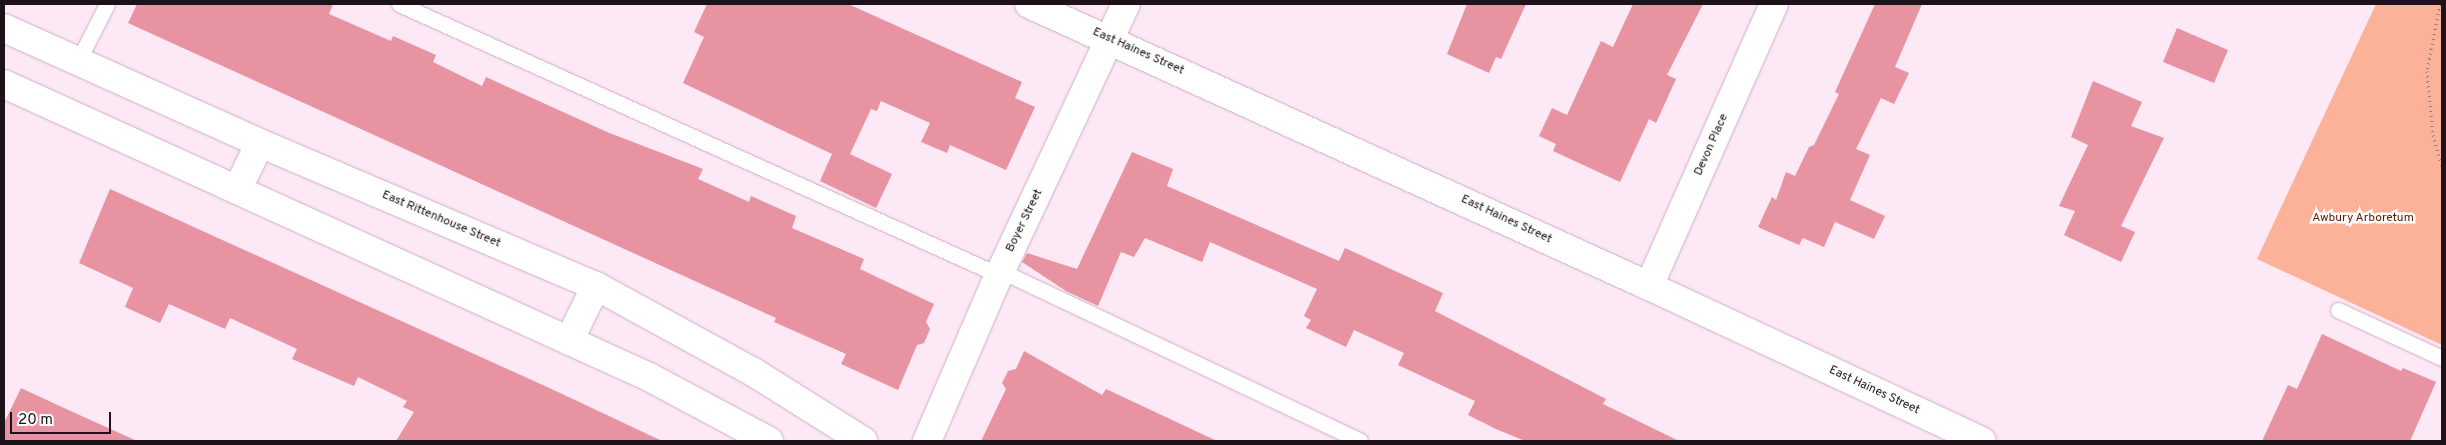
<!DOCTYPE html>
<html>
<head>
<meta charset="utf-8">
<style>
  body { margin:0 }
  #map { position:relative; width:2446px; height:445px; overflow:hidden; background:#fde8f5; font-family:Overpass,sans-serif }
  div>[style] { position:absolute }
  .green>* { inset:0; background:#fcb298 }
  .building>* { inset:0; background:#e793a1 }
  .path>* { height:3px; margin-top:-1.5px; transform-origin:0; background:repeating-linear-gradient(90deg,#8d7d88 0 1px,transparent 0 5px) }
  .roads { filter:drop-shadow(0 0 1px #ceaec3) drop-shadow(0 0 1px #ceaec3) }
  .service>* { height:15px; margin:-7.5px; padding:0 7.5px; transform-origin:7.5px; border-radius:7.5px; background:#fff }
  .minor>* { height:28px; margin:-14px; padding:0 14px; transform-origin:14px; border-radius:14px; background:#fff }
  span { translate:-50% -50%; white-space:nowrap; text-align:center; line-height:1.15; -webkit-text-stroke:5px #fcfcfc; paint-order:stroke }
  .street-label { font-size:12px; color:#1d121a }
  .park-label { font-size:12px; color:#5e1a00 }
  .frame { position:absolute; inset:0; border:5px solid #1d121a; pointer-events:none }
  .scale { position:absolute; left:10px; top:412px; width:101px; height:22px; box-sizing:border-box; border:2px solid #1d121a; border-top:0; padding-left:6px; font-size:15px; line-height:18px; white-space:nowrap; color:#1d121a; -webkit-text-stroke:4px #fcfcfc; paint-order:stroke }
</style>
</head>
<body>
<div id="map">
  <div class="green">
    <i style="clip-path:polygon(2376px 4px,2442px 4px,2442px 345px,2257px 259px)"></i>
  </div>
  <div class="building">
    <i style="clip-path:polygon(137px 4px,333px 4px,329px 14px,391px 41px,393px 36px,436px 55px,433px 62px,482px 86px,486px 77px,607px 132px,703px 169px,698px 179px,749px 202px,751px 196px,796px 216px,792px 228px,864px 259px,860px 269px,934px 304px,926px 322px,930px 329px,924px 343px,917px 345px,898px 390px,841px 364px,846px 354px,774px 322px,776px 318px,128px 23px)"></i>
    <i style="clip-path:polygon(707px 4px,848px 4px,1022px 82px,1015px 98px,1035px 107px,1006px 170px,950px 145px,947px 153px,921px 142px,930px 123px,881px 101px,877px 111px,871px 109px,850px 154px,892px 174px,876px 208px,820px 181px,832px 154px,683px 83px,704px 37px,694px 32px)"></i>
    <i style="clip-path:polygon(1467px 4px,1526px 4px,1501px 59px,1496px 57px,1489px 73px,1447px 54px)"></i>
    <i style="clip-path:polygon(1633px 4px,1703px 4px,1667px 75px,1676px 79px,1656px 123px,1649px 119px,1620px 182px,1553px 151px,1556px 144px,1539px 136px,1552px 108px,1567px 115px,1601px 41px,1613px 47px)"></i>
    <i style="clip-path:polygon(1875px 4px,1922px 4px,1895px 67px,1909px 73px,1894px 104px,1881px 98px,1856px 149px,1870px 155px,1850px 200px,1885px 216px,1874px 239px,1835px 222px,1824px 247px,1803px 238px,1799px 245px,1758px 227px,1772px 197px,1776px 200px,1786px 172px,1795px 176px,1809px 147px,1814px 145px,1839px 94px,1835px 92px)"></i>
    <i style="clip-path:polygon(2177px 28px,2228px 50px,2214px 83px,2163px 62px)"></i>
    <i style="clip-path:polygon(2093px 81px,2142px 102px,2131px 126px,2164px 138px,2121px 226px,2135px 232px,2121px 262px,2064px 235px,2075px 211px,2059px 206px,2088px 145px,2071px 137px)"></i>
    <i style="clip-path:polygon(1132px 152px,1173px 169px,1167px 186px,1339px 261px,1345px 248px,1443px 293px,1435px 311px,1606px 399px,1603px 404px,1679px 441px,1525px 441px,1496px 429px,1468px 415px,1475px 401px,1398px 365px,1404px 353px,1354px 330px,1346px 347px,1306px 328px,1311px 320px,1304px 316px,1317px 289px,1210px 242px,1202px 262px,1145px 238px,1134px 257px,1121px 252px,1098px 306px,1066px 291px,1022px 262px,1027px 253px,1077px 269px)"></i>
    <i style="clip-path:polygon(110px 189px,558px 392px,662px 441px,396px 441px,414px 412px,403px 407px,407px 401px,358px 377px,354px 386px,292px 359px,297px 349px,230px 318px,225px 329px,169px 304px,160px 323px,125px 307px,133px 288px,79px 263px)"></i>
    <i style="clip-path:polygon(2322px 334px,2401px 371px,2403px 368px,2436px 382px,2410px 441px,2262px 441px,2288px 385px,2297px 389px)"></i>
    <i style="clip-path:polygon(1024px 351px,1102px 395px,1106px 389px,1217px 441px,981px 441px,1006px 389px,1002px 383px,1008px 371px,1016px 369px)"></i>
    <i style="clip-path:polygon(21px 388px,64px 408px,137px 441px,4px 441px,4px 423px)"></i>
  </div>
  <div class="path">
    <i style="left:2440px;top:4px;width:68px;rotate:101deg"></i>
    <i style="left:2427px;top:71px;width:64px;rotate:84.6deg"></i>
    <i style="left:2433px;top:135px;width:33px;rotate:74deg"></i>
  </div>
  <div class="roads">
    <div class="service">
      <i style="left:399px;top:4px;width:658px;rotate:24.31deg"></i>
      <i style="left:78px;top:61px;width:64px;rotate:-63deg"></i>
      <i style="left:1001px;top:271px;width:397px;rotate:25.3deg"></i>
      <i style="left:2338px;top:310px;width:115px;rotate:24.8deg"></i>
    </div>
    <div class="minor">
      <i style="left:1029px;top:4px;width:681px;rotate:24.46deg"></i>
      <i style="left:1649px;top:286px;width:367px;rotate:25deg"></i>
      <i style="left:4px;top:28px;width:281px;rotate:24.2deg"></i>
      <i style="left:260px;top:143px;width:365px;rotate:23.1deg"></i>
      <i style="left:596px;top:286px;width:181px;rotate:28.7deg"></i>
      <i style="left:755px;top:373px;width:128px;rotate:32.2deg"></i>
      <i style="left:4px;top:84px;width:708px;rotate:24.43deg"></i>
      <i style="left:649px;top:377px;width:136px;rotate:28.1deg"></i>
      <i style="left:237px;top:190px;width:52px;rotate:-63.9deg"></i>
      <i style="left:1649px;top:286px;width:308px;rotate:-66.1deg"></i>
      <i style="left:569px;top:341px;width:61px;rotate:-63.9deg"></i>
      <i style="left:927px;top:441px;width:181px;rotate:-66.6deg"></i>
      <i style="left:999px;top:275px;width:299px;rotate:-64.9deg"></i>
    </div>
  </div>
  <div class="street-label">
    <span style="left:1138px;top:52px;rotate:24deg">East Haines Street</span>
    <span style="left:1712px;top:145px;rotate:-66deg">Devon Place</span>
    <span style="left:441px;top:220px;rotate:23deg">East Rittenhouse Street</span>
    <span style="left:1506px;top:220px;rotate:25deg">East Haines Street</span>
    <span style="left:1025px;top:221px;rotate:-64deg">Boyer Street</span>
    <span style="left:1874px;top:391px;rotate:25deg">East Haines Street</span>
  </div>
  <div class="park-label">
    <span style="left:2363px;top:219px">Awbury Arboretum</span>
  </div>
  <div class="frame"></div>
  <div class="scale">20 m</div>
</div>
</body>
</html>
